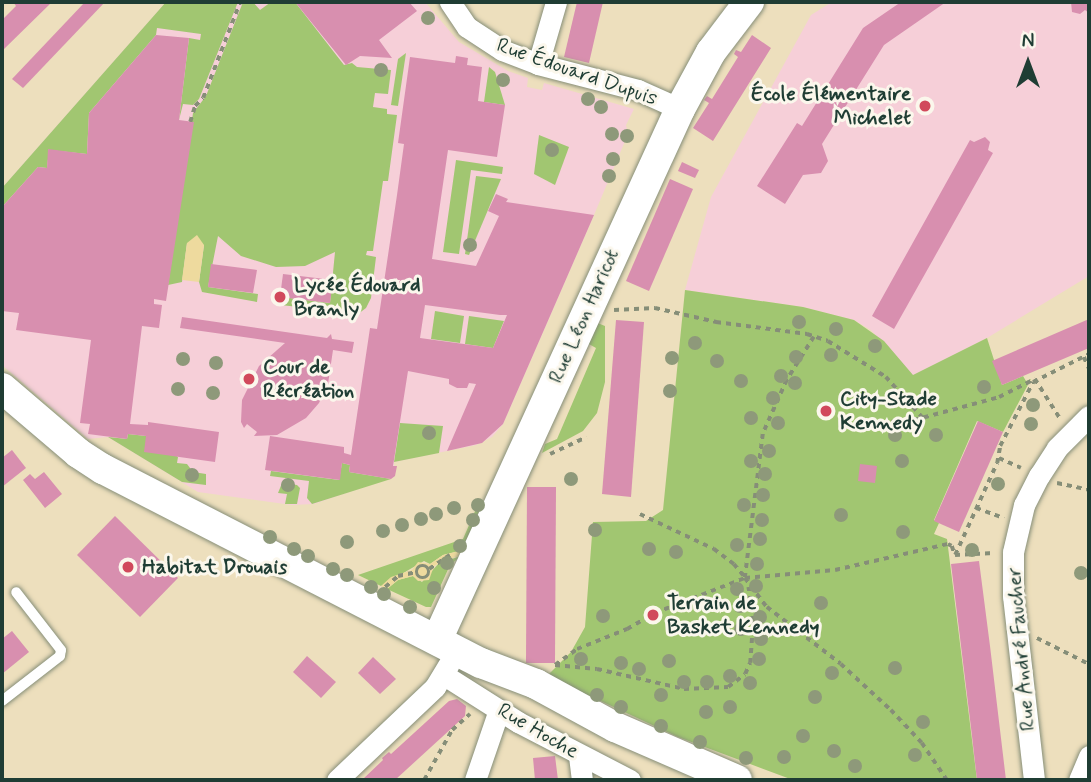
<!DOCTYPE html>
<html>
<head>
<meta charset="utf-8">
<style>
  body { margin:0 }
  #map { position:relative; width:1091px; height:782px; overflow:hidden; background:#eddfbd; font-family:Mynerve,sans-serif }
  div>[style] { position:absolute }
  .built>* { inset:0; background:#f6cfd8 }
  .green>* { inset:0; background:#a1c671 }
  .sand>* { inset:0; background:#eeda9e }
  .building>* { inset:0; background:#d88faf }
  .path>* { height:3.5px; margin-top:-1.75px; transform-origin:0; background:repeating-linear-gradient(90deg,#868e78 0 5px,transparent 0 10px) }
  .path>.ring { margin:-1.75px; padding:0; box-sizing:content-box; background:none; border:3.5px solid #868e78; border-radius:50% }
  .roads { filter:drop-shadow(0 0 2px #868e78) drop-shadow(0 0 2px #868e78) }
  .lane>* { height:10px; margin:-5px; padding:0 5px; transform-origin:5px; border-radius:5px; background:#fff }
  .street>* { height:21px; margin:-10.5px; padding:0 10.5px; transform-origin:10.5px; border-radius:10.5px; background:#fff }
  .secondary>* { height:30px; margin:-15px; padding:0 15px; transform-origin:15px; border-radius:15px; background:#fff }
  .trees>* { width:14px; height:14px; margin:-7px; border-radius:50%; background:#8e997a }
  .dots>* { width:19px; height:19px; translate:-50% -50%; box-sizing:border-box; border:4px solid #fbf7ec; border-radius:50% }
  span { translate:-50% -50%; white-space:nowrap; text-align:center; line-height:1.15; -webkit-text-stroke:6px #fbf7ec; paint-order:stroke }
  .street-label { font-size:21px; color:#1f3d34 }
  .poi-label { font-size:21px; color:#1f3d34; font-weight:700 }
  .right { translate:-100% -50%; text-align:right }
  .left { translate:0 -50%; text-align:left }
  .frame { position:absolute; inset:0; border:4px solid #1f3d34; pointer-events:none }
  .north { position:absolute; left:993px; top:28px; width:70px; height:70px; -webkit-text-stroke:5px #fbf7ec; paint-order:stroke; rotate:0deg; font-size:19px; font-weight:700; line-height:28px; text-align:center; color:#1f3d34 }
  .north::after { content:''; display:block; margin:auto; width:24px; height:32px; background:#1f3d34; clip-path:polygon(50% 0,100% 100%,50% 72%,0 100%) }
</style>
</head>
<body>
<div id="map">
  <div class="built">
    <i style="clip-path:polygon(166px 2px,425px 2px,459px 42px,508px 71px,528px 78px,527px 87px,542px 90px,544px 83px,634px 109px,626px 125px,628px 134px,594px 215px,503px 424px,492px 437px,476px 445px,394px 462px,395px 476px,314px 504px,292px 505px,198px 492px,108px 437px,88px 439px,2px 365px,2px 188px)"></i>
    <i style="clip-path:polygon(832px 2px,1089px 2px,1089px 276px,987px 338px,913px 376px,871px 330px,854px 320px,803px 307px,685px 290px,711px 197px,811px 15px)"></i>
  </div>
  <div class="green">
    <i style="clip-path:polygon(166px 2px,238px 2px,199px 99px,193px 105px,183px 104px,179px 120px,189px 38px,200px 40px,201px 34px,157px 28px,156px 35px,89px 113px,87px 154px,49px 150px,47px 168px,38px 167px,2px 207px,2px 188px)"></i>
    <i style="clip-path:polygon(243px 2px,253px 2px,260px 10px,271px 2px,295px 2px,344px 65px,352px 63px,357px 67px,391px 70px,388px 94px,375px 93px,373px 107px,387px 109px,387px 114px,397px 115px,388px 181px,383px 181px,373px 251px,367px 251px,366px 255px,376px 257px,371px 298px,366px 308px,358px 314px,281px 305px,282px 297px,330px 303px,335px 252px,305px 266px,276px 267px,241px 256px,218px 236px,208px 287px,258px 294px,257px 302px,202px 292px,199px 282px,204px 245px,187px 243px,182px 282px,168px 285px,193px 113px,206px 96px)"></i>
    <i style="clip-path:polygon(406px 53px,398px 106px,391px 105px,398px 59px)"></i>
    <i style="clip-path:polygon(489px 67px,495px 72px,505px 105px,484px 102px)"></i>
    <i style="clip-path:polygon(539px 135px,569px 147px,555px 185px,534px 174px)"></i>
    <i style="clip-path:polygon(456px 160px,503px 167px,502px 174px,471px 170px,459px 254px,443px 252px)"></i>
    <i style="clip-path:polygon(476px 176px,501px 179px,469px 255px,465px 254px)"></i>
    <i style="clip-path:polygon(685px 290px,803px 307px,854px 320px,884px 341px,913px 375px,987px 338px,1002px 385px,1023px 376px,1026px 381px,1031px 379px,1003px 432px,977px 421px,934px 520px,939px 523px,934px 534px,947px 539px,977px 780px,793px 780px,678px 737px,547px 676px,571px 652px,585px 627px,593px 522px,646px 521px,663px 510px)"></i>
    <i style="clip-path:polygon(435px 311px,464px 316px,460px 343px,431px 339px)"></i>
    <i style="clip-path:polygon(469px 316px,504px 321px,493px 348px,465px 344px)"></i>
    <i style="clip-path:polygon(595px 322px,605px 326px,605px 382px,597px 413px,583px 431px,542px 453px,545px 444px,557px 439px,596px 348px,587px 343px)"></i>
    <i style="clip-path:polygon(400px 423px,443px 426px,439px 453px,394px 462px)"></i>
    <i style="clip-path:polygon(128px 434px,146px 436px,178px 457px,177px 463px,187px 464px,193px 472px,206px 474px,206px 485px,182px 482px,108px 437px,127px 439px)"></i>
    <i style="clip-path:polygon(342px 463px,350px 465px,349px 472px,391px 479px,312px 504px,307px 498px,309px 481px,270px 476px,271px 471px,339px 480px)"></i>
    <i style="clip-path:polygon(282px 483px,297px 485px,300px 488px,297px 504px,285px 504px,287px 494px,278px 493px)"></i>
    <i style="clip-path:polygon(479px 502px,481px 509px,463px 550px,443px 555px,430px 564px,424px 561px,381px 586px,358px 575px,463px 539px)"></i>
    <i style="clip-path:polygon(461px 556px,450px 565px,431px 607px,426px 607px,387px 589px,398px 580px,413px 576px,422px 582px,439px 563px)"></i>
  </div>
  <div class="sand">
    <i style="clip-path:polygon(197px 235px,204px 245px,199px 282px,182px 280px,187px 243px)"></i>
    <i style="clip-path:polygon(463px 550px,461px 556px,446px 559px,434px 566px,429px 580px,418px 581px,413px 576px,398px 580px,387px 589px,381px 586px,391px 577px,412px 570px,418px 562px,430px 564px,443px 555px)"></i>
  </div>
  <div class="building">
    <i style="clip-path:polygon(13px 2px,52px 2px,2px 51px,2px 20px,16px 6px)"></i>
    <i style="clip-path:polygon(85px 2px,105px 2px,23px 88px,12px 79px)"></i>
    <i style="clip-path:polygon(295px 2px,409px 2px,417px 11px,379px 40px,392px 58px,360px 56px,346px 65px)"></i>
    <i style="clip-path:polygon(577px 2px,603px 2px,589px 63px,564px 57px)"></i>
    <i style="clip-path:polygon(901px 2px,946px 2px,884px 45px,822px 144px,828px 161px,821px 173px,803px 175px,785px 204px,757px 186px,797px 123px,802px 126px,863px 28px)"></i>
    <i style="clip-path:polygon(1071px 2px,1089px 2px,1089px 13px,1085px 10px,1080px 14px,1072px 12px)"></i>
    <i style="clip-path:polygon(156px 35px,189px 38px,179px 120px,194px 122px,166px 301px,154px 299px,154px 304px,162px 305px,159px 328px,142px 326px,130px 424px,148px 425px,148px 422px,219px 432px,215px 462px,144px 452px,146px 436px,128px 434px,127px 439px,88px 434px,90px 424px,80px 423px,91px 340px,16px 330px,19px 313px,2px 311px,2px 207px,38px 167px,47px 168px,48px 149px,87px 154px,89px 113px)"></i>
    <i style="clip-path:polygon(752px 35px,771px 48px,713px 141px,693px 128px,709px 103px,704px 100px,707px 96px,712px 99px,738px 57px,734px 54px,736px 50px,741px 52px)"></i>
    <i style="clip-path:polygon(evenodd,456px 56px,468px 58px,467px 65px,482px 67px,478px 101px,505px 105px,497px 157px,448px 150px,432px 259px,476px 266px,499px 216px,488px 211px,496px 194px,508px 199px,506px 202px,594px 215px,503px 424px,482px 443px,447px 451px,476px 384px,469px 383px,467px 388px,457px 388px,449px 384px,449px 379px,408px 371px,393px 466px,397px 466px,395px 476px,391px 479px,349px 472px,350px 465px,342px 463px,340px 480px,265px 470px,270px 436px,344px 447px,344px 453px,351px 455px,370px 328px,377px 329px,397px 195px,404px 144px,398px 143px,410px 57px,455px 63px,456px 56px,425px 305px,500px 315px,507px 315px,493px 348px,420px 338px,425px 305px)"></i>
    <i style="clip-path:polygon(985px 137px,990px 142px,988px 150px,993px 153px,894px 329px,872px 316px,970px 140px,974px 142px)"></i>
    <i style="clip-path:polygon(682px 162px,699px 170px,695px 178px,678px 171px)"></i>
    <i style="clip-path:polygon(670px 179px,693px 189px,649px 291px,626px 281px)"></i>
    <i style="clip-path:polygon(211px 264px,257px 270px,253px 293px,208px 287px)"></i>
    <i style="clip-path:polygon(283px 274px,333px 280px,330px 303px,280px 297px)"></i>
    <i style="clip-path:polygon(182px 317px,327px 338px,331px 334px,332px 339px,354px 342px,352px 353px,333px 350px,328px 384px,319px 403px,306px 418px,277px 435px,254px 436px,257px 432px,247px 424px,244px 428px,241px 422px,242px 400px,259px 366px,285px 343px,180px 328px)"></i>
    <i style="clip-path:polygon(1089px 319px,1089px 348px,1002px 385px,992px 361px)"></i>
    <i style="clip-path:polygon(616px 320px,644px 322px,631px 497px,602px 494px)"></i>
    <i style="clip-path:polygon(978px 421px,1003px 432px,959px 532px,934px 521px)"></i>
    <i style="clip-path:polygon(12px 450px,26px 468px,2px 487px,2px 458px)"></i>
    <i style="clip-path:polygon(860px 464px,877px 466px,875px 483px,858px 481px)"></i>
    <i style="clip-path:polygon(44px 472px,62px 494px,45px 508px,23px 480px,30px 474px,35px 479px)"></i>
    <i style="clip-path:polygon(527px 487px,556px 487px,555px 663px,526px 663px)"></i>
    <i style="clip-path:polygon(115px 516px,178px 578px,140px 617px,77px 555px)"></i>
    <i style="clip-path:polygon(979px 561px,990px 646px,1006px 780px,977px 780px,972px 736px,951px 564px)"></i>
    <i style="clip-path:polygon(12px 631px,29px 652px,2px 674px,2px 639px)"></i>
    <i style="clip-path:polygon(307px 656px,336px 682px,321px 698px,293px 672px)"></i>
    <i style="clip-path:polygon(373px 657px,396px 679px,380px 694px,358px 673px)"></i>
    <i style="clip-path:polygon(457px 699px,466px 706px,465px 716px,395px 780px,362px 780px,383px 760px,382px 758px,389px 752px,391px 754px,449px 701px)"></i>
    <i style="clip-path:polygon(555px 756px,558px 780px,535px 780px,533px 758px)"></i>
  </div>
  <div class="path">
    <i style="left:190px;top:122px;width:17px;rotate:-73deg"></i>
    <i style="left:195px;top:106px;width:11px;rotate:-45deg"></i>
    <i style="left:203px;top:98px;width:103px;rotate:-68.9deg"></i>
    <i style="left:614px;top:310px;width:41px;rotate:-2.8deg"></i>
    <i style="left:655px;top:308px;width:63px;rotate:12.9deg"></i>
    <i style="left:716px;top:322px;width:92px;rotate:7.5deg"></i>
    <i style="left:807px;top:334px;width:22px;rotate:18deg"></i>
    <i style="left:828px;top:341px;width:68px;rotate:31.8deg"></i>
    <i style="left:886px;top:377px;width:55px;rotate:47.9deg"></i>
    <i style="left:814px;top:337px;width:51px;rotate:122.1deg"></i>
    <i style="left:787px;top:380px;width:59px;rotate:114deg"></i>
    <i style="left:763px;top:434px;width:145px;rotate:97.1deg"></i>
    <i style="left:745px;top:578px;width:36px;rotate:53deg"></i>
    <i style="left:767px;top:607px;width:93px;rotate:37.6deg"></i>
    <i style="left:841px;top:664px;width:68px;rotate:42.6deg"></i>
    <i style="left:891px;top:710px;width:45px;rotate:46.8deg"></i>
    <i style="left:922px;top:743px;width:45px;rotate:56deg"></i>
    <i style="left:1084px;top:357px;width:12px;rotate:66deg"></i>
    <i style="left:841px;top:426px;width:73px;rotate:-4.7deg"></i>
    <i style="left:914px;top:420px;width:88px;rotate:-15.1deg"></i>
    <i style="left:999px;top:397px;width:40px;rotate:-26.6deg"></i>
    <i style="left:1035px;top:379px;width:49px;rotate:57.6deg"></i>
    <i style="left:550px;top:454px;width:40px;rotate:-25deg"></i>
    <i style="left:999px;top:458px;width:24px;rotate:24deg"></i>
    <i style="left:1057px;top:483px;width:33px;rotate:12deg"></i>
    <i style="left:976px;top:508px;width:30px;rotate:20deg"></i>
    <i style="left:640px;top:514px;width:82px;rotate:25.3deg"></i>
    <i style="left:714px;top:549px;width:25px;rotate:37deg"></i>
    <i style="left:734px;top:564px;width:17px;rotate:50deg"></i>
    <i style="left:955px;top:555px;width:101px;rotate:-65.5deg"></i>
    <i style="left:997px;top:463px;width:17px;rotate:-80deg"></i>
    <i style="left:1000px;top:446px;width:72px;rotate:-62.7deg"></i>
    <i style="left:1033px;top:382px;width:63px;rotate:-26.6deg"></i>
    <i class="ring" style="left:417px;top:566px;width:8.5px;height:8.5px"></i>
    <i style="left:429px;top:569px;width:25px;rotate:-34deg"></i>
    <i style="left:385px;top:587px;width:17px;rotate:-40deg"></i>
    <i style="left:398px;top:576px;width:19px;rotate:-12deg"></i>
    <i style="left:1037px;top:638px;width:58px;rotate:26.6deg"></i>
    <i style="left:555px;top:665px;width:27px;rotate:-36deg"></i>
    <i style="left:577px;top:649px;width:54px;rotate:-21.8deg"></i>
    <i style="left:627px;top:629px;width:32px;rotate:-30deg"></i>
    <i style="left:655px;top:613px;width:97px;rotate:-21.3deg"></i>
    <i style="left:745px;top:578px;width:90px;rotate:-5.1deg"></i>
    <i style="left:835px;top:570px;width:116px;rotate:-13deg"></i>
    <i style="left:948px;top:544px;width:4px;rotate:27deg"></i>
    <i style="left:952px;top:546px;width:9px;rotate:72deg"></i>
    <i style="left:955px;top:555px;width:39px;rotate:-3deg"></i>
    <i style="left:555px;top:665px;width:42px;rotate:5.4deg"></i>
    <i style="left:597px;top:669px;width:89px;rotate:12.9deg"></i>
    <i style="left:684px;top:689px;width:44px;rotate:-2.6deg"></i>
    <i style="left:728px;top:687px;width:21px;rotate:-37deg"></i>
    <i style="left:745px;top:674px;width:12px;rotate:-66deg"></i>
    <i style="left:750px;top:663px;width:42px;rotate:-85.9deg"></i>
    <i style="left:753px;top:621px;width:34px;rotate:-98deg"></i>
    <i style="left:424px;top:780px;width:57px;rotate:-60.8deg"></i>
    <i style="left:452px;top:730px;width:24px;rotate:-42deg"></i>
  </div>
  <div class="roads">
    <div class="lane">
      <i style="left:2px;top:701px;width:73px;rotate:-37.8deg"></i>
      <i style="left:60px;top:656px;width:6px;rotate:-81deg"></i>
      <i style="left:61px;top:650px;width:73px;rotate:-127.8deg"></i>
    </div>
    <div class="street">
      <i style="left:450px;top:2px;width:30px;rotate:56deg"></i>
      <i style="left:467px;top:27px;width:42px;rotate:33.3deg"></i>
      <i style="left:502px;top:50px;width:39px;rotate:21deg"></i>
      <i style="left:538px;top:64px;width:103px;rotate:14.6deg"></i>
      <i style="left:638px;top:90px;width:46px;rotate:24.3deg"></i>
      <i style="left:538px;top:64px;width:65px;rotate:-73.8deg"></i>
      <i style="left:444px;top:675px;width:88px;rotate:32.4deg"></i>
      <i style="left:518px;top:722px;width:126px;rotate:27.4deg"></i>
      <i style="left:579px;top:756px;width:24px;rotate:83deg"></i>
      <i style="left:337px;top:780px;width:135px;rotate:-43.5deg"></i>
      <i style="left:435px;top:687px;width:27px;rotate:-59deg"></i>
      <i style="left:475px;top:780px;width:74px;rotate:-71.1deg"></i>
      <i style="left:1034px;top:780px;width:185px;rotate:-96.5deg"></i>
      <i style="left:1013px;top:596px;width:44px;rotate:-90deg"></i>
      <i style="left:1013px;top:552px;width:48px;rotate:-76.8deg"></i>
      <i style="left:1024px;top:505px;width:33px;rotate:-63deg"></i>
      <i style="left:1039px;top:476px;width:33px;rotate:-57deg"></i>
      <i style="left:1057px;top:448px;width:45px;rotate:-45deg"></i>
      <i style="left:1079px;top:780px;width:26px;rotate:-67deg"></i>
    </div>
    <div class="secondary">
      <i style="left:2px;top:388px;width:100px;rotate:40.5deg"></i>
      <i style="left:78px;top:453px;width:30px;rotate:33deg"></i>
      <i style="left:103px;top:469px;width:425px;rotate:27.2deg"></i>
      <i style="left:481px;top:663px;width:59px;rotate:20.9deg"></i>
      <i style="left:536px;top:684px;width:90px;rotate:28.6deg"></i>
      <i style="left:615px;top:727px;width:133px;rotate:23.5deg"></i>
      <i style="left:437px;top:640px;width:584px;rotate:-65.41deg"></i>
      <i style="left:680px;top:109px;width:65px;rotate:-61.5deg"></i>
      <i style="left:711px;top:52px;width:63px;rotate:-52.8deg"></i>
    </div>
  </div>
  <div class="trees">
    <i style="left:428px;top:18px"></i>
    <i style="left:381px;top:70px"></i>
    <i style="left:503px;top:80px"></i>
    <i style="left:588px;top:99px"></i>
    <i style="left:601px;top:107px"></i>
    <i style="left:612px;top:134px"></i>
    <i style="left:627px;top:136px"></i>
    <i style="left:552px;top:150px"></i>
    <i style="left:613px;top:159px"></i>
    <i style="left:609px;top:176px"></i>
    <i style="left:470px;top:245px"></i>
    <i style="left:799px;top:322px"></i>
    <i style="left:836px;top:329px"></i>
    <i style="left:695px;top:343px"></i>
    <i style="left:875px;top:346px"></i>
    <i style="left:831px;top:355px"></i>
    <i style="left:796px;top:357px"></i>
    <i style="left:672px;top:358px"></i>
    <i style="left:183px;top:359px"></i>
    <i style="left:717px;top:361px"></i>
    <i style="left:216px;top:363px"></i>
    <i style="left:781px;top:376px"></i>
    <i style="left:741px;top:381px"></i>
    <i style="left:795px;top:383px"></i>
    <i style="left:984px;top:387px"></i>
    <i style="left:178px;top:389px"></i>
    <i style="left:670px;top:391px"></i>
    <i style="left:213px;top:393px"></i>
    <i style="left:773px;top:398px"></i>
    <i style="left:925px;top:398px"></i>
    <i style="left:1033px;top:405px"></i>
    <i style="left:751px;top:418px"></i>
    <i style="left:778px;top:423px"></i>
    <i style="left:1031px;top:424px"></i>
    <i style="left:429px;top:433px"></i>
    <i style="left:895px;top:435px"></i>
    <i style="left:936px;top:435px"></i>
    <i style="left:769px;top:451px"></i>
    <i style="left:751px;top:461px"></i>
    <i style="left:902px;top:461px"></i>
    <i style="left:765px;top:474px"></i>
    <i style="left:192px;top:475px"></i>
    <i style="left:571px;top:479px"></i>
    <i style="left:998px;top:484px"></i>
    <i style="left:288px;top:485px"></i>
    <i style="left:763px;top:495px"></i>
    <i style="left:478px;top:505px"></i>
    <i style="left:744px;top:505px"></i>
    <i style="left:454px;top:508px"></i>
    <i style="left:436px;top:514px"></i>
    <i style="left:841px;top:515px"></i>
    <i style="left:421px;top:519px"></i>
    <i style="left:473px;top:520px"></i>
    <i style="left:762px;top:520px"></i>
    <i style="left:402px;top:525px"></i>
    <i style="left:595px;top:530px"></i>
    <i style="left:383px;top:531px"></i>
    <i style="left:903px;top:532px"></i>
    <i style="left:270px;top:537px"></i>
    <i style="left:760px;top:539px"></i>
    <i style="left:347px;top:542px"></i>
    <i style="left:737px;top:545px"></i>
    <i style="left:460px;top:546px"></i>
    <i style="left:294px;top:549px"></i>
    <i style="left:649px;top:549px"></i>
    <i style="left:972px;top:550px"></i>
    <i style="left:676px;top:552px"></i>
    <i style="left:308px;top:556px"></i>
    <i style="left:447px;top:563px"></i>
    <i style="left:757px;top:564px"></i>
    <i style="left:333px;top:569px"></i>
    <i style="left:1081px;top:573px"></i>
    <i style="left:347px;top:575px"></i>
    <i style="left:756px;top:586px"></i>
    <i style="left:371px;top:587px"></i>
    <i style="left:434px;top:588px"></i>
    <i style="left:737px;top:589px"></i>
    <i style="left:384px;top:594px"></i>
    <i style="left:821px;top:603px"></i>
    <i style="left:740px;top:606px"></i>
    <i style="left:410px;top:607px"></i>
    <i style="left:603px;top:616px"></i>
    <i style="left:760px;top:617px"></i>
    <i style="left:741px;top:629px"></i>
    <i style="left:761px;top:639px"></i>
    <i style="left:581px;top:659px"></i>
    <i style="left:759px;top:659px"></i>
    <i style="left:669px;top:661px"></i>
    <i style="left:621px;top:663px"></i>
    <i style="left:895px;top:668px"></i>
    <i style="left:639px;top:669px"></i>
    <i style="left:832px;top:673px"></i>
    <i style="left:730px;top:676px"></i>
    <i style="left:684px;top:682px"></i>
    <i style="left:707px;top:682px"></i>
    <i style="left:750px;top:683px"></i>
    <i style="left:597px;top:695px"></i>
    <i style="left:661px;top:695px"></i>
    <i style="left:815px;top:697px"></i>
    <i style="left:621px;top:707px"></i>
    <i style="left:730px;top:707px"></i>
    <i style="left:706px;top:712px"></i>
    <i style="left:923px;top:722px"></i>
    <i style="left:661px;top:726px"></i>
    <i style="left:803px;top:736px"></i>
    <i style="left:700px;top:742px"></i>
    <i style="left:834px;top:751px"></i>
    <i style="left:915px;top:755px"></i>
    <i style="left:784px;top:757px"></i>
    <i style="left:746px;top:758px"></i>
    <i style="left:855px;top:766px"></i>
  </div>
  <div class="dots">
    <i style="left:925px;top:106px;background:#d1495b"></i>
    <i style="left:280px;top:297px;background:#d1495b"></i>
    <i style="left:249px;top:379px;background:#d1495b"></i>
    <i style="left:826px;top:411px;background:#d1495b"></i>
    <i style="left:128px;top:567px;background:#d1495b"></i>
    <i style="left:653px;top:615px;background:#d1495b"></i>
  </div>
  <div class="street-label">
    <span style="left:577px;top:72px;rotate:19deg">Rue Édouard Dupuis</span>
    <span style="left:584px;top:316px;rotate:-66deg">Rue Léon Haricot</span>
    <span style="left:1021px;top:649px;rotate:-95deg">Rue André Faucher</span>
    <span style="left:538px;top:731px;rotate:30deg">Rue Hoche</span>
  </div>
  <div class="poi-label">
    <span class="right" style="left:911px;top:106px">École Élémentaire<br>Michelet</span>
    <span class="left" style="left:294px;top:297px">Lycée Édouard<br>Branly</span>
    <span class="left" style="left:263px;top:379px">Cour de<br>Récréation</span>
    <span class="left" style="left:840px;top:411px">City-Stade<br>Kennedy</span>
    <span class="left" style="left:142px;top:567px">Habitat Drouais</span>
    <span class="left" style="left:667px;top:615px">Terrain de<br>Basket Kennedy</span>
  </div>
  <div class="frame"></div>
  <div class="north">N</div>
</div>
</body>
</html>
